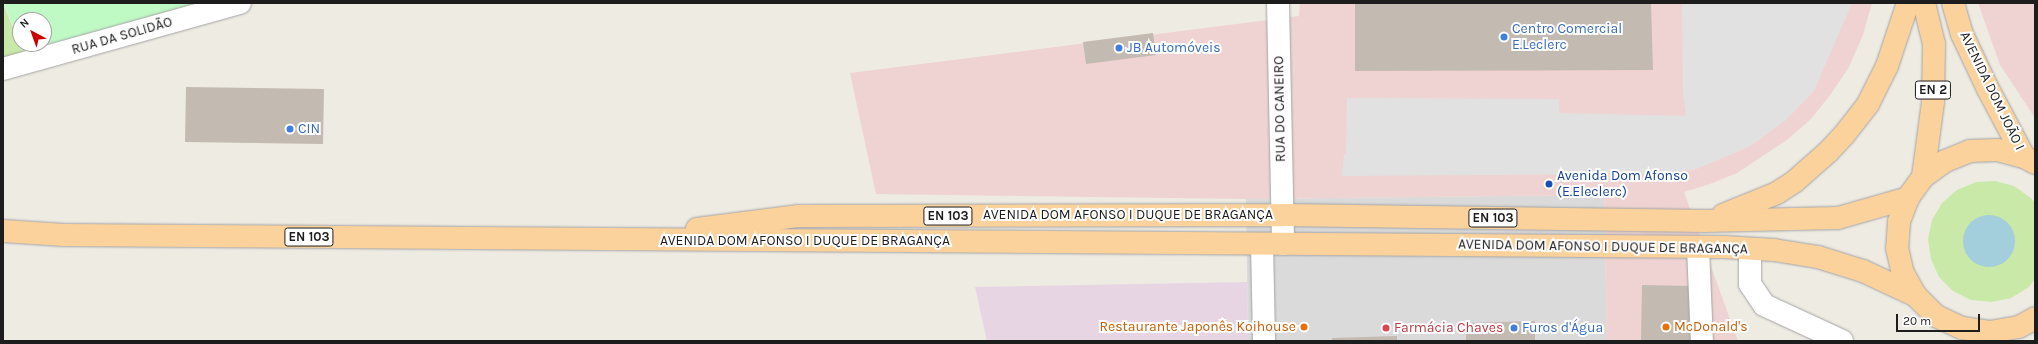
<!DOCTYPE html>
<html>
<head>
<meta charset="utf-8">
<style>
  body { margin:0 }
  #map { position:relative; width:2038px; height:344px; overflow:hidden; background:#eeebe3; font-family:Karla,sans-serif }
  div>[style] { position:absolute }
  .residential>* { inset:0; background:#dbdada }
  .commercial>* { inset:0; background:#efd3d2 }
  .industrial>* { inset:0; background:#e8d5e4 }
  .grass>* { inset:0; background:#c8e9a8 }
  .park>* { inset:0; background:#bff9c4 }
  .parking>* { inset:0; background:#e1e1e1 }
  .water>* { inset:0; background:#a3cfdc }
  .round { border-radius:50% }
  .building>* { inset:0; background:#c3bab2 }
  .roads { filter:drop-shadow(0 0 1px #a4a4a4) drop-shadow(0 0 1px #a4a4a4) }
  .minor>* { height:22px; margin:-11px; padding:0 11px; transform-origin:11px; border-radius:11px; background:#fff }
  .major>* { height:22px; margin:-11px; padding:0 11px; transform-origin:11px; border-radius:11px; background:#fbd29b }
  .dots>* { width:11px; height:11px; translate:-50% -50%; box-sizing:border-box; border:2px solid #fff; border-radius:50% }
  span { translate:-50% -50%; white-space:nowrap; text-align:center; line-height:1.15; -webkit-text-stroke:4px #fff; paint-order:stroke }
  .shield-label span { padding:1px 3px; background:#fff; border:1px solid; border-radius:3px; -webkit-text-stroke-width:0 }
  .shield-label { font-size:13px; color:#1d1d1d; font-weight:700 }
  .shop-label { font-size:14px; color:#366cbe }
  .left { translate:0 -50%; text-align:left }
  .street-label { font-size:14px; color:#1d1d1d }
  .transit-label { font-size:14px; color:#164399 }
  .food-label { font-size:14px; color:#c56008 }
  .right { translate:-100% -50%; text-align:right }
  .health-label { font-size:14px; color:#be3a42 }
  .frame { position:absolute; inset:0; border:4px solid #1d1d1d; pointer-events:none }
  .north { position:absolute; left:12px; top:12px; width:40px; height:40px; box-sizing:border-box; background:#fff; border:1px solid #a5a5a5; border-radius:50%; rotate:319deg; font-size:11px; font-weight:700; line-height:16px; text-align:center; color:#1d1d1d }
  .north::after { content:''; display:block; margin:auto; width:14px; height:18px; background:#ca0100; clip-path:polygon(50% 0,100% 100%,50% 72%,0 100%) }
  .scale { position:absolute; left:1896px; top:314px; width:84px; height:18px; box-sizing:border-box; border:2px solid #1d1d1d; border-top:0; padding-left:5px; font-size:12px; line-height:14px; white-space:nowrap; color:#1d1d1d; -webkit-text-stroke:3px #fff; paint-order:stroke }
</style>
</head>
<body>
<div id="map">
  <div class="residential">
    <i style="clip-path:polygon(1604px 195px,1607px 341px,1248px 341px,1246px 199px)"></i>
  </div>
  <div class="commercial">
    <i style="clip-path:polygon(1300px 3px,1872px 3px,1863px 35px,1849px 67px,1831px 94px,1811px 119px,1787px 140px,1737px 173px,1710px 184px,1684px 192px,1738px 341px,1607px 341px,1604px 195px,1246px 199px,876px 194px,850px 73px,1299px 16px)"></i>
    <i style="clip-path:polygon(1978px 3px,2035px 3px,2035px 118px,2000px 65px)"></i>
  </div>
  <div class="industrial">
    <i style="clip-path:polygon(1247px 282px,1248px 341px,987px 341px,975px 287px)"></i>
  </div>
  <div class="grass">
    <i style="clip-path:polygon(3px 3px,27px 63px,3px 69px)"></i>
    <i style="clip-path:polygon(1995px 181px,2014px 186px,2031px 198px,2035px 203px,2035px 279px,2029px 287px,2011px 298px,1992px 302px,1971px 300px,1953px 291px,1939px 277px,1931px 259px,1928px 239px,1932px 220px,1942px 203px,1957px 190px,1976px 182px)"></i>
  </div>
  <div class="park">
    <i style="clip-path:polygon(4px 3px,234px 3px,27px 63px,20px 44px,44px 44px,44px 20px,20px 20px,20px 44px)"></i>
  </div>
  <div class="parking">
    <i style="clip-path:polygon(1682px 3px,1852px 3px,1814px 91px,1786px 120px,1749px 147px,1694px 170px,1637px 174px,1342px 176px,1344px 154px,1346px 154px,1347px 98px,1559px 99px,1559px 113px,1686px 116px,1683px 92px)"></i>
  </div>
  <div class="water">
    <i class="round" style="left:1963px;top:215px;width:52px;height:52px"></i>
  </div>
  <div class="building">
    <i style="clip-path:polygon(1355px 3px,1651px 3px,1653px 70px,1355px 71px)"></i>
    <i style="clip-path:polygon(1153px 33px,1156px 55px,1086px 64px,1083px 42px)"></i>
    <i style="clip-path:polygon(186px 87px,324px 89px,323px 144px,185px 142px)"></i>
    <i style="clip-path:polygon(1642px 285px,1691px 286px,1690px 341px,1641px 341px)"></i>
    <i style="clip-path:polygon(1535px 321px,1535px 341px,1466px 341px,1466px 323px)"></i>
    <i style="clip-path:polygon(1397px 336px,1397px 341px,1332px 341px,1332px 338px)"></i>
  </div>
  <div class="roads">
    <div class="minor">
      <i style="left:1278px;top:3px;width:241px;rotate:88.8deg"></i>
      <i style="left:3px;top:69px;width:246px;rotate:-15.6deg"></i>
      <i style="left:1262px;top:244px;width:97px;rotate:88.8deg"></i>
      <i style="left:1698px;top:247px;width:94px;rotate:87.6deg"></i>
      <i style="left:1750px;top:249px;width:35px;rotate:90deg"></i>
      <i style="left:1750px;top:284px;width:25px;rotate:56deg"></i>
      <i style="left:1764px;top:305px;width:86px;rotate:24.8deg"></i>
    </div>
    <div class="major">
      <i style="left:1953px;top:3px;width:32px;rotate:74deg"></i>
      <i style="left:1962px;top:34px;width:59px;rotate:64.7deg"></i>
      <i style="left:1987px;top:87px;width:79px;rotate:62.1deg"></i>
      <i style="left:2035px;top:163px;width:13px;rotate:-151deg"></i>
      <i style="left:2024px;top:157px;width:27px;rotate:-165deg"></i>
      <i style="left:1998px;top:150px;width:28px;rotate:178deg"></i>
      <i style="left:1970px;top:151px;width:27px;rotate:158deg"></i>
      <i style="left:1945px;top:161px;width:27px;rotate:144deg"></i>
      <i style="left:1923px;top:177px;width:26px;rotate:126deg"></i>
      <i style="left:1908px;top:198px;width:26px;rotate:111deg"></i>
      <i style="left:1899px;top:222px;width:26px;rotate:94deg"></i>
      <i style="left:1897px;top:248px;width:26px;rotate:77deg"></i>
      <i style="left:1903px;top:273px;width:25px;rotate:61deg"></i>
      <i style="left:1915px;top:295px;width:30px;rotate:45deg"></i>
      <i style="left:1936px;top:316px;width:29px;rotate:25deg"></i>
      <i style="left:1962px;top:328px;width:28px;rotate:8deg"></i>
      <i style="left:1990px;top:332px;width:29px;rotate:-10deg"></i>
      <i style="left:2019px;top:327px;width:18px;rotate:-29deg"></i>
      <i style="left:1923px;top:177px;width:76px;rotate:-82.4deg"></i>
      <i style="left:1933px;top:102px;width:58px;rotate:-89deg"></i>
      <i style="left:1934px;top:44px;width:42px;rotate:-103.7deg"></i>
      <i style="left:1723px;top:215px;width:58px;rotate:-22.2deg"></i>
      <i style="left:1777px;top:193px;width:20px;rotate:-33deg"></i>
      <i style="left:1794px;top:182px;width:45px;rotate:-41.4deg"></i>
      <i style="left:1828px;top:152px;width:23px;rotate:-47deg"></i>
      <i style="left:1844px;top:135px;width:39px;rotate:-52deg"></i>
      <i style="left:1868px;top:104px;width:42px;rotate:-63.4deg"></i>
      <i style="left:1887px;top:66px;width:66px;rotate:-71.6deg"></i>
      <i style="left:697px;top:229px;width:103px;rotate:-7.3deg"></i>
      <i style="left:799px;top:216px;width:483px;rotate:-0.1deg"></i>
      <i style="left:1282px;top:215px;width:423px;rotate:0.8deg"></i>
      <i style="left:1705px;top:221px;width:133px;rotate:-1.3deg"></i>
      <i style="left:1838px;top:218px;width:73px;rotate:-15.9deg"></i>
      <i style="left:3px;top:231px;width:61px;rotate:3.8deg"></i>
      <i style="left:64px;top:235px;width:1660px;rotate:0.41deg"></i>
      <i style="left:1724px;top:247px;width:50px;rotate:3.4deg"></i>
      <i style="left:1774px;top:250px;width:45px;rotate:9deg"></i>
      <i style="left:1818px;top:257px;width:47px;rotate:17.3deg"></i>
      <i style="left:1863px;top:271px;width:57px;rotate:24.8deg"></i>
    </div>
  </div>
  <div class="dots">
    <i style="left:1504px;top:37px;background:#3f7fe0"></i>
    <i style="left:1119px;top:48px;background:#3f7fe0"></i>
    <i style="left:290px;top:129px;background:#3f7fe0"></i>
    <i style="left:1549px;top:184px;background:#1a4fb4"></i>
    <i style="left:1304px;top:327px;background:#e8710a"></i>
    <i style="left:1666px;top:327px;background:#e8710a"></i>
    <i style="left:1386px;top:328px;background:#e0444e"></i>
    <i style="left:1514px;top:328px;background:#3f7fe0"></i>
  </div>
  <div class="shield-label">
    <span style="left:1933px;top:90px">EN 2</span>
    <span style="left:948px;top:216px">EN 103</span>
    <span style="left:1493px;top:218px">EN 103</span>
    <span style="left:309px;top:237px">EN 103</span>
  </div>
  <div class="shop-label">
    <span class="left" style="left:1512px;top:37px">Centro Comercial<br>E.Leclerc</span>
    <span class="left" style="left:1127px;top:48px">JB Automóveis</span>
    <span class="left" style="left:298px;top:129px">CIN</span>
    <span class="left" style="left:1522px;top:328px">Furos d'Água</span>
  </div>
  <div class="street-label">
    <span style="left:122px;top:36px;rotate:-16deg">RUA DA SOLIDÃO</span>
    <span style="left:1992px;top:91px;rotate:64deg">AVENIDA DOM JOÃO I</span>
    <span style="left:1280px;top:109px;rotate:-91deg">RUA DO CANEIRO</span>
    <span style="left:1128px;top:215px">AVENIDA DOM AFONSO I DUQUE DE BRAGANÇA</span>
    <span style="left:805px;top:241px">AVENIDA DOM AFONSO I DUQUE DE BRAGANÇA</span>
    <span style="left:1603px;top:247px;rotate:1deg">AVENIDA DOM AFONSO I DUQUE DE BRAGANÇA</span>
  </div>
  <div class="transit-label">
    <span class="left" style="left:1557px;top:184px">Avenida Dom Afonso<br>(E.Eleclerc)</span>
  </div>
  <div class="food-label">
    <span class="right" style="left:1296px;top:327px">Restaurante Japonês Koihouse</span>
    <span class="left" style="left:1674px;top:327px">McDonald's</span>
  </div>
  <div class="health-label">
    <span class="left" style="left:1394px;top:328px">Farmácia Chaves</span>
  </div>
  <div class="frame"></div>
  <div class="north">N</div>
  <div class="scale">20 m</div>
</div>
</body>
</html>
